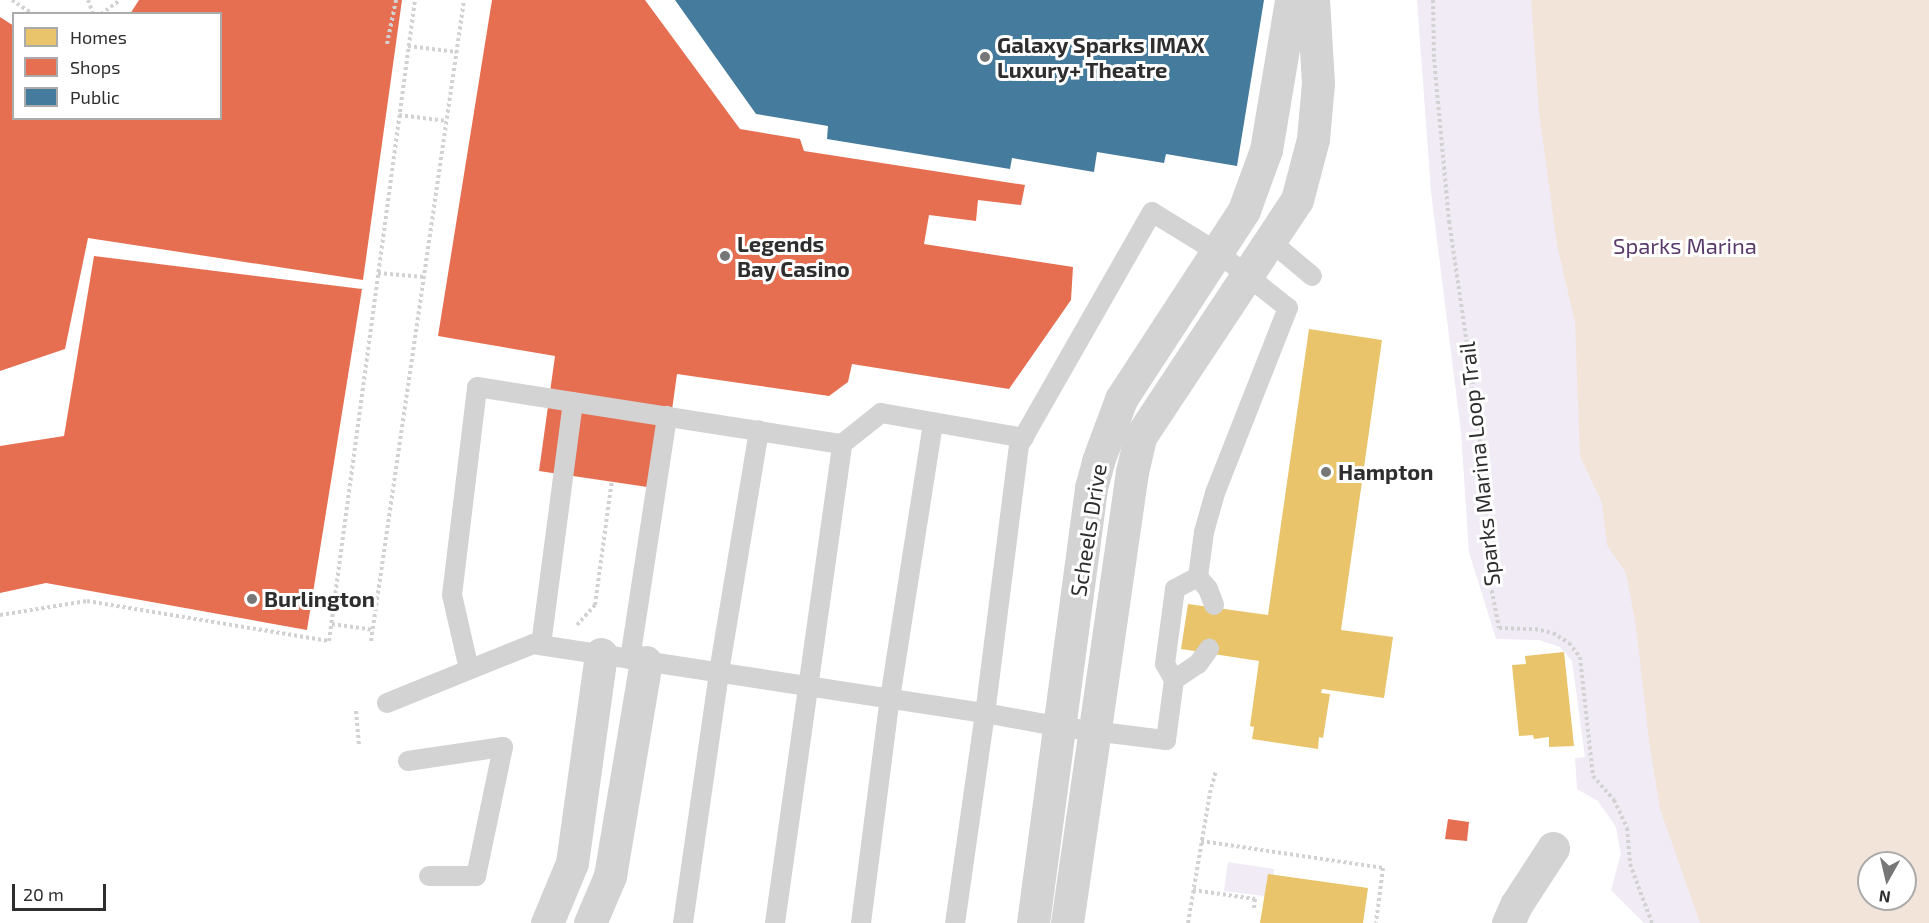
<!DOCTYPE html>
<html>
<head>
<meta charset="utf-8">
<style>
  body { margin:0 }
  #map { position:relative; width:1929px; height:923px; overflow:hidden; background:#fff; font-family:"Exo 2",sans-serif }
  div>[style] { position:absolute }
  .green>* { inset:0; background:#f0ebf5 }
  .water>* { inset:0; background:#f2e4d8 }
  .homes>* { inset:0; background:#e9c46a }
  .shops>* { inset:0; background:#e76f51 }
  .public>* { inset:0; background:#457b9d }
  .path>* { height:4px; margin-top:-2px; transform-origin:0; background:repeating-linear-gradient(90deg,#d2d2d2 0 3px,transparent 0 6px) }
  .service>* { height:20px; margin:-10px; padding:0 10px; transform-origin:10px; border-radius:10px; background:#d3d3d3 }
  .minor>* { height:33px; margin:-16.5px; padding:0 16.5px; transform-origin:16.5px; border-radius:16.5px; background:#d3d3d3 }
  .dots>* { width:16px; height:16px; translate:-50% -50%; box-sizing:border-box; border:3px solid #fff; border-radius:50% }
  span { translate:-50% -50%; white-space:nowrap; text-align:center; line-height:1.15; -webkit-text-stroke:6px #fff; paint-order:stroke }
  .poi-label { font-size:22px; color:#2e2e2e; font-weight:700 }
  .left { translate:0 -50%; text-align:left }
  .park-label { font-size:22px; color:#593a6a }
  .street-label { font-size:22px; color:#2e2e2e }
  .legend { position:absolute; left:12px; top:12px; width:210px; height:108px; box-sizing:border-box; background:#fff; border:2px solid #ababab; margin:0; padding:8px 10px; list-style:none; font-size:18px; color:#2e2e2e }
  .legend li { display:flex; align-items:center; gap:12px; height:30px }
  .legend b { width:30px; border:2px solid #ababab }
  .north { position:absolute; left:1857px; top:851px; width:60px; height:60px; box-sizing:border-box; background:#fff; border:2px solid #ababab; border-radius:50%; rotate:188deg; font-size:16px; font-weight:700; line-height:24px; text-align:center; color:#2e2e2e }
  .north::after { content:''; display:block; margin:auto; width:21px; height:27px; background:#777; clip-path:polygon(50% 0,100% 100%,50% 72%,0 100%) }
  .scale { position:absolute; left:12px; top:884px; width:94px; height:27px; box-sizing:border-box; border:3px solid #2e2e2e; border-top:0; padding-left:8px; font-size:18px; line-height:21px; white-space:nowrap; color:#2e2e2e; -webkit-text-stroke:4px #fff; paint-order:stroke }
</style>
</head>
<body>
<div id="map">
  <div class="green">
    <i style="clip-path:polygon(evenodd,1417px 0,1929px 0,1929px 923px,1644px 923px,1611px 890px,1621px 854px,1616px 827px,1598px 801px,1577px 789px,1575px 758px,1585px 757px,1572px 661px,1560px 647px,1539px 640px,1496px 639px,1469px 552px,1461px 432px,1431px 192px,1417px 0,1869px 863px,1905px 863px,1905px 899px,1869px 899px,1869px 863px)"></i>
    <i style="clip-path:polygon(1228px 862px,1274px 869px,1271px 897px,1224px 891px)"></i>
  </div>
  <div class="water">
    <i style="clip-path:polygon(evenodd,1531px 0,1929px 0,1929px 923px,1700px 923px,1660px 809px,1649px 741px,1636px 626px,1626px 573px,1607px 545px,1602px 503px,1580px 456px,1575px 322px,1557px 245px,1539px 112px,1531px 0,1869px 863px,1905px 863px,1905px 899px,1869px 899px,1869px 863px)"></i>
  </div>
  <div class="homes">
    <i style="clip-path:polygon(1309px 329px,1382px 340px,1341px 630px,1393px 637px,1384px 698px,1322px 689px,1321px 693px,1330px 694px,1323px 738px,1319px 737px,1318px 749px,1252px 739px,1254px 727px,1250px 726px,1259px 661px,1181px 649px,1188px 604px,1268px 615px)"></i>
    <i style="clip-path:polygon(1564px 652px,1574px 746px,1549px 747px,1549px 737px,1534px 739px,1533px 735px,1519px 736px,1512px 665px,1526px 664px,1525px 656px)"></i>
    <i style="clip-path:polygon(1268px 874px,1368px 888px,1363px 923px,1260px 923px)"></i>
  </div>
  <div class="shops">
    <i style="clip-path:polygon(139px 0,402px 0,363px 280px,88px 238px,65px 349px,0 371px,0 17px,14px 26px,14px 118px,220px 118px,220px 14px,130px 14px)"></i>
    <i style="clip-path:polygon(492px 0,645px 0,740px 129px,800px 139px,804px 151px,1025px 185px,1021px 205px,978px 200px,976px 221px,929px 215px,924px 244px,1073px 267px,1071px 300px,1009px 389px,852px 364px,848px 382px,829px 396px,677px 374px,661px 489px,539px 471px,555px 356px,438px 336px)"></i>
    <i style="clip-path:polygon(94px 256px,362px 289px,307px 630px,46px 583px,0 593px,0 446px,64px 436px)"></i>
    <i style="clip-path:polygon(1448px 819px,1469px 822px,1467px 841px,1445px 839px)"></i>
  </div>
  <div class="public">
    <i style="clip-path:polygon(675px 0,1264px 0,1237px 166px,1166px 154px,1164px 163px,1097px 152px,1094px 172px,1012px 158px,1010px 169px,827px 139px,828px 126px,756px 114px)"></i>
  </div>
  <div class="path">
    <i style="left:12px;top:0;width:25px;rotate:34deg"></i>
    <i style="left:88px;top:0;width:15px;rotate:70deg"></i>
    <i style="left:1433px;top:0;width:59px;rotate:89deg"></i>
    <i style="left:1434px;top:59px;width:163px;rotate:84.7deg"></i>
    <i style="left:1449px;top:221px;width:202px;rotate:81.7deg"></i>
    <i style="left:1478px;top:421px;width:85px;rotate:84.6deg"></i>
    <i style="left:1486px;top:506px;width:55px;rotate:90deg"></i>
    <i style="left:1486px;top:561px;width:68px;rotate:79deg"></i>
    <i style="left:1499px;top:628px;width:36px;rotate:2deg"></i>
    <i style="left:1535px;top:629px;width:18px;rotate:13deg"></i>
    <i style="left:1553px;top:633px;width:19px;rotate:32deg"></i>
    <i style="left:1569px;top:643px;width:18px;rotate:52deg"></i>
    <i style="left:1580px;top:657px;width:120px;rotate:83.8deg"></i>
    <i style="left:1593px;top:776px;width:32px;rotate:49deg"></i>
    <i style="left:1614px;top:800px;width:31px;rotate:65deg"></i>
    <i style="left:1627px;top:828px;width:36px;rotate:85deg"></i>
    <i style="left:1630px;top:864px;width:63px;rotate:69.6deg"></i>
    <i style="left:101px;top:14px;width:24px;rotate:-36deg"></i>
    <i style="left:387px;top:44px;width:45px;rotate:-78.4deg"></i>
    <i style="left:408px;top:46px;width:49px;rotate:7deg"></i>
    <i style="left:399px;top:115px;width:48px;rotate:7.1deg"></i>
    <i style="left:378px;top:273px;width:46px;rotate:5deg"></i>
    <i style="left:0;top:615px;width:88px;rotate:-9.1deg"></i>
    <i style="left:87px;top:601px;width:245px;rotate:9.4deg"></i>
    <i style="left:329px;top:641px;width:647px;rotate:-82.36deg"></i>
    <i style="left:332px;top:624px;width:42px;rotate:8.1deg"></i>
    <i style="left:577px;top:625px;width:27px;rotate:-48deg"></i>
    <i style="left:595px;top:605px;width:126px;rotate:-82.3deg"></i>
    <i style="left:371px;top:641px;width:648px;rotate:-81.74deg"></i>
    <i style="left:356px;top:711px;width:34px;rotate:85deg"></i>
    <i style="left:1201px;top:841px;width:184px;rotate:8.4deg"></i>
    <i style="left:1383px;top:868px;width:55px;rotate:97.3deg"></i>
    <i style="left:1193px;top:890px;width:63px;rotate:8.3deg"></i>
    <i style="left:1255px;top:899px;width:10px;rotate:96deg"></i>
    <i style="left:1188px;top:923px;width:132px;rotate:-80.4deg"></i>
    <i style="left:1210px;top:793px;width:23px;rotate:-75deg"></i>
  </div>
  <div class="service">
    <i style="left:1269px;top:240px;width:56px;rotate:39.9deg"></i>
    <i style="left:1198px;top:577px;width:16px;rotate:50deg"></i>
    <i style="left:1208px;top:589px;width:17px;rotate:69deg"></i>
    <i style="left:541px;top:645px;width:245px;rotate:-82.5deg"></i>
    <i style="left:630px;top:659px;width:246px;rotate:-81.3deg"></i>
    <i style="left:469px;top:669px;width:76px;rotate:-102.9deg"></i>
    <i style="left:452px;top:595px;width:209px;rotate:-83.1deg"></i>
    <i style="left:477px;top:387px;width:369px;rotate:8.9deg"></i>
    <i style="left:842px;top:444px;width:50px;rotate:-38.5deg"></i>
    <i style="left:881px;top:413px;width:145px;rotate:9.9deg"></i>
    <i style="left:1174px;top:680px;width:29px;rotate:-34deg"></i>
    <i style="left:1198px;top:664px;width:19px;rotate:-54deg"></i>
    <i style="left:387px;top:703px;width:157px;rotate:-22deg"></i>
    <i style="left:533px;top:644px;width:457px;rotate:8.7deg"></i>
    <i style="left:985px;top:713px;width:77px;rotate:10.4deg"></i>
    <i style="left:1061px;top:727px;width:106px;rotate:7.1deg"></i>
    <i style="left:1166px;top:740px;width:61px;rotate:-82.4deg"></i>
    <i style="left:1174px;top:680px;width:18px;rotate:-119deg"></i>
    <i style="left:1165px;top:664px;width:76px;rotate:-82.4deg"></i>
    <i style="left:1175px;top:589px;width:26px;rotate:-28deg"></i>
    <i style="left:1198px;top:577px;width:45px;rotate:-82.4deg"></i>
    <i style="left:1204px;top:532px;width:41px;rotate:-74.2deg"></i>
    <i style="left:1215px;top:493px;width:199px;rotate:-68.5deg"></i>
    <i style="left:1288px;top:308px;width:90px;rotate:-141.7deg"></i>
    <i style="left:1217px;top:252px;width:76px;rotate:-148.4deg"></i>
    <i style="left:1152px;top:212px;width:268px;rotate:119.7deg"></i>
    <i style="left:1019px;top:445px;width:270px;rotate:97.2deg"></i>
    <i style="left:985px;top:713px;width:212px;rotate:98.1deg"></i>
    <i style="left:408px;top:761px;width:96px;rotate:-8.4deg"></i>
    <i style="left:503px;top:747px;width:132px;rotate:101.8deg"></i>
    <i style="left:476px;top:876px;width:47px;rotate:180deg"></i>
    <i style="left:683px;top:923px;width:254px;rotate:-81.8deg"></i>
    <i style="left:719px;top:672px;width:245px;rotate:-80.6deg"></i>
    <i style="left:775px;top:923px;width:484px;rotate:-82deg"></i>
    <i style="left:861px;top:923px;width:227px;rotate:-82.7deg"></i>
    <i style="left:890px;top:698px;width:279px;rotate:-81.1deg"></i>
  </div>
  <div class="minor">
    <i style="left:547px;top:923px;width:65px;rotate:-67.4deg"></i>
    <i style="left:572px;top:863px;width:211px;rotate:-82.1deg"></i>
    <i style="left:590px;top:923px;width:51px;rotate:-66.9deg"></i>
    <i style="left:610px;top:876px;width:217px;rotate:-80.5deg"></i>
    <i style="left:1033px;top:923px;width:439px;rotate:-82.4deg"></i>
    <i style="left:1091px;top:488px;width:28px;rotate:-75deg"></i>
    <i style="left:1098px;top:461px;width:66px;rotate:-69.6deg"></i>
    <i style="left:1121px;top:399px;width:225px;rotate:-56.9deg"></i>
    <i style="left:1244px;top:210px;width:64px;rotate:-69.9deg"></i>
    <i style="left:1266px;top:150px;width:152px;rotate:-80.5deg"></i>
    <i style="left:1067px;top:923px;width:456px;rotate:-81.8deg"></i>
    <i style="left:1132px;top:472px;width:36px;rotate:-77deg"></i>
    <i style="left:1140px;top:437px;width:284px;rotate:-56.5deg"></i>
    <i style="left:1297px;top:200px;width:63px;rotate:-75.3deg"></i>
    <i style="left:1313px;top:139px;width:56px;rotate:-84.9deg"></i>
    <i style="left:1318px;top:83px;width:83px;rotate:-93.4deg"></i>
    <i style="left:1508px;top:923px;width:20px;rotate:-66deg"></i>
    <i style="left:1516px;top:905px;width:68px;rotate:-57deg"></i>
  </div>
  <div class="dots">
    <i style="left:985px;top:57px;background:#777"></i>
    <i style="left:725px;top:256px;background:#777"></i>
    <i style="left:1326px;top:472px;background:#777"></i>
    <i style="left:252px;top:599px;background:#777"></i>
  </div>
  <div class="poi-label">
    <span class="left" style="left:997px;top:57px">Galaxy Sparks IMAX<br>Luxury+ Theatre</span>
    <span class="left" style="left:737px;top:256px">Legends<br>Bay Casino</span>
    <span class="left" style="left:1338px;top:472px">Hampton</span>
    <span class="left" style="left:264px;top:599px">Burlington</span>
  </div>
  <div class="park-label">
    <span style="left:1685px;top:246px">Sparks Marina</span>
  </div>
  <div class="street-label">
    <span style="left:1479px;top:464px;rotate:-96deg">Sparks Marina Loop Trail</span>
    <span style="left:1088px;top:530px;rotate:-81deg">Scheels Drive</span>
  </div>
  <ul class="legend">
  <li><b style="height:16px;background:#e9c46a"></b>Homes</li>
  <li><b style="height:16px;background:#e76f51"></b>Shops</li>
  <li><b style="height:16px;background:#457b9d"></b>Public</li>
  </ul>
  <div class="north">N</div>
  <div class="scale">20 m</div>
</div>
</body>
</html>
